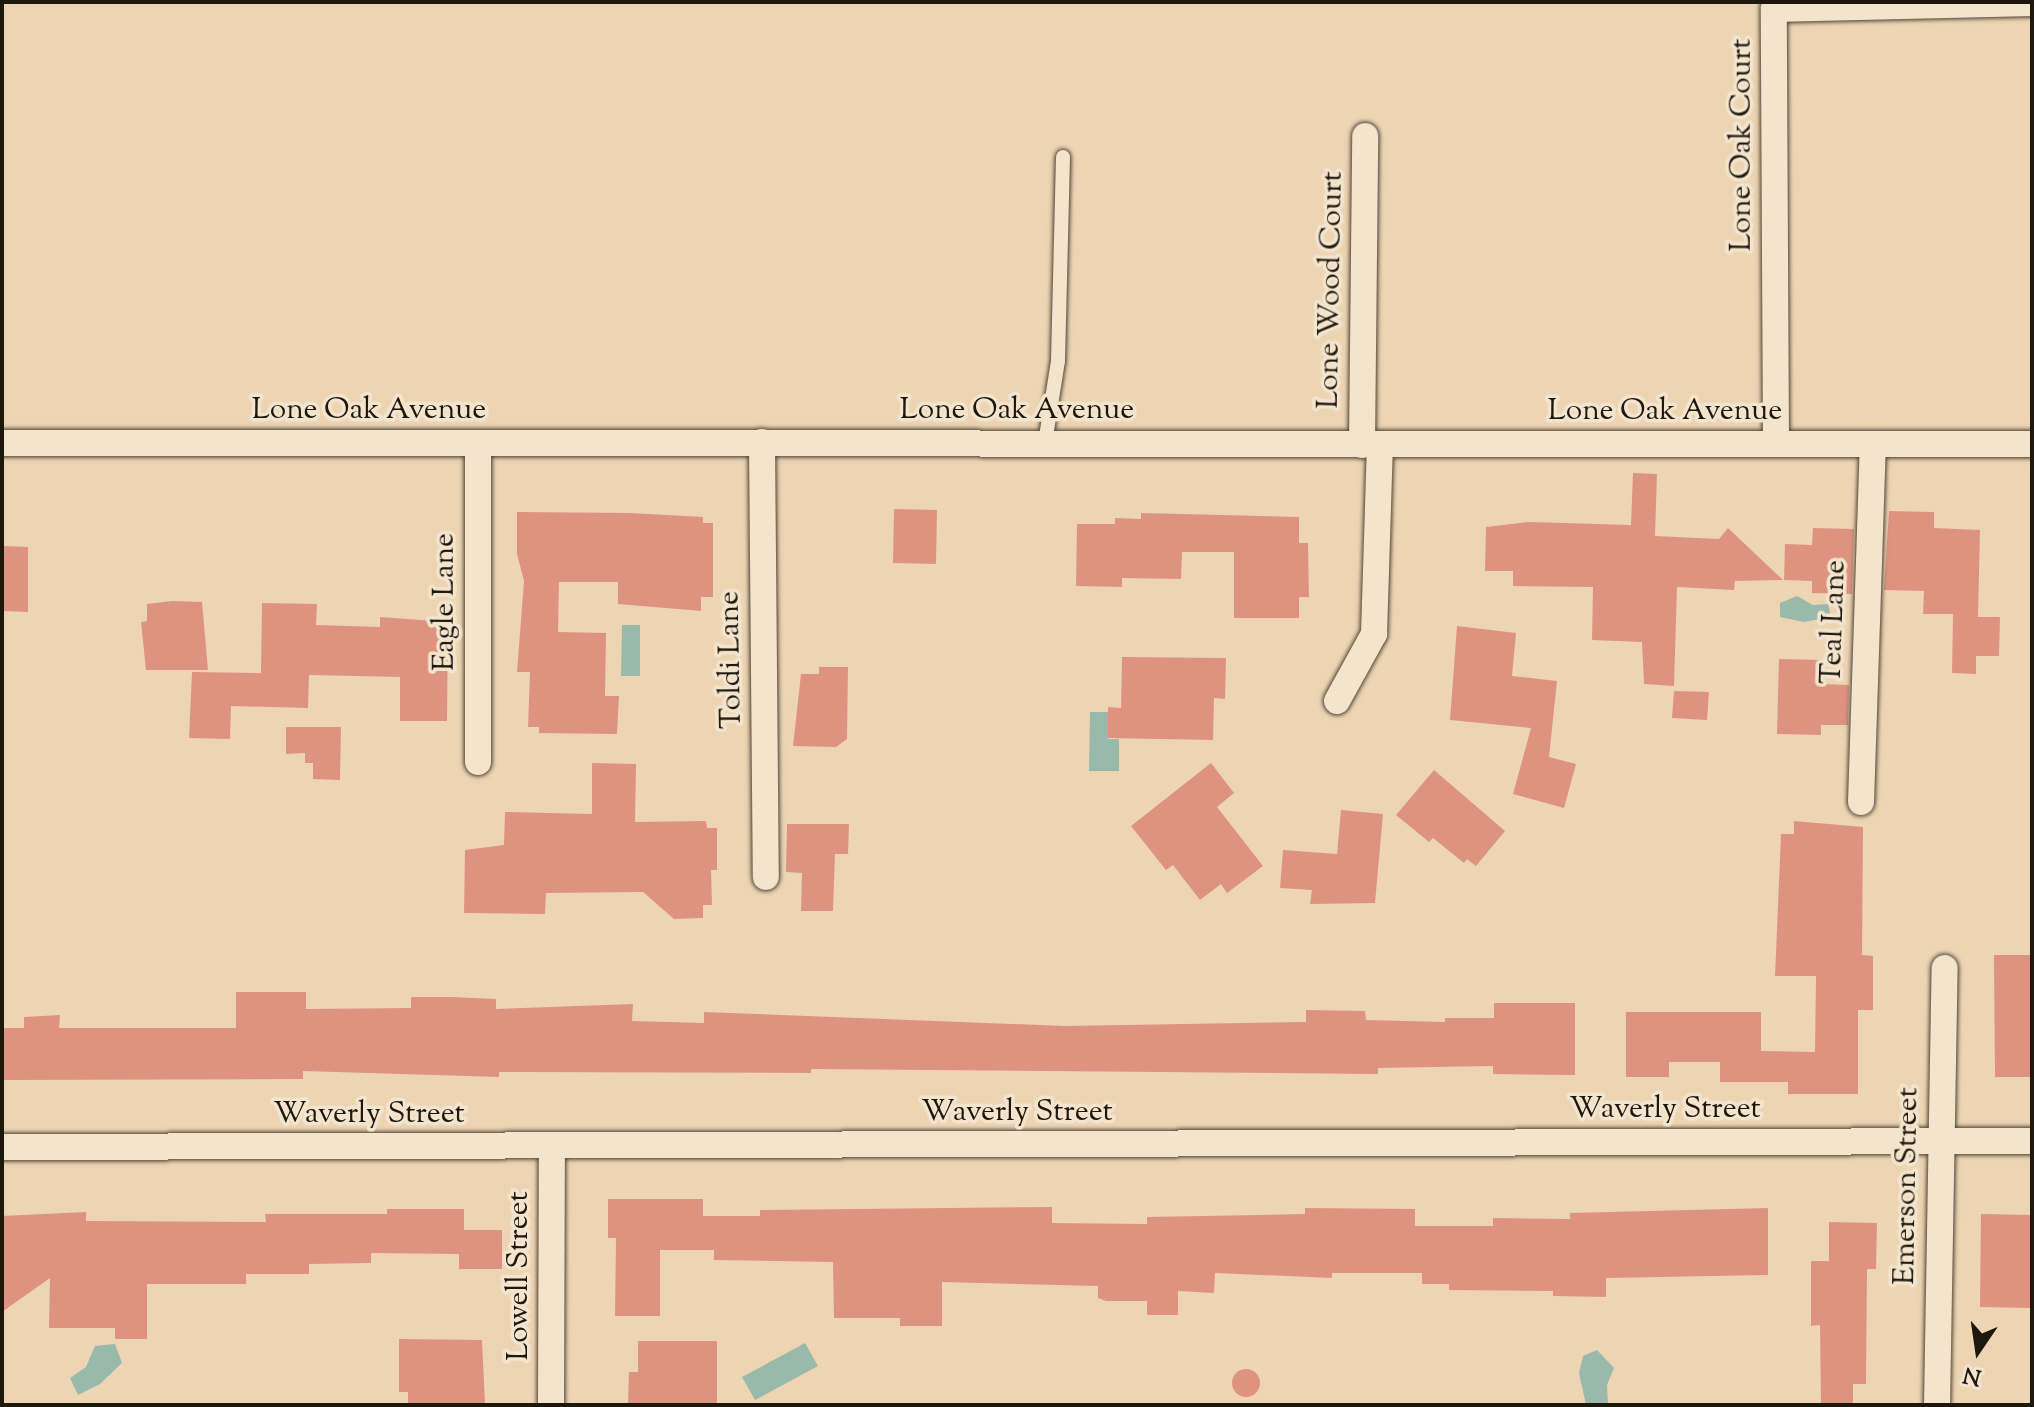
<!DOCTYPE html>
<html>
<head>
<meta charset="utf-8">
<style>
  body { margin:0 }
  #map { position:relative; width:2034px; height:1407px; overflow:hidden; background:#edd5b4; font-family:"Sorts Mill Goudy",serif }
  div>[style] { position:absolute }
  .water>* { inset:0; background:#99b9ab }
  .building>* { inset:0; background:#de9380 }
  .round { border-radius:50% }
  .roads { filter:drop-shadow(0 0 2px #524636) drop-shadow(0 0 2px #524636) }
  .lane>* { height:14px; margin:-7px; padding:0 7px; transform-origin:7px; border-radius:7px; background:#f3e4ce }
  .street>* { height:26px; margin:-13px; padding:0 13px; transform-origin:13px; border-radius:13px; background:#f3e4ce }
  span { translate:-50% -50%; white-space:nowrap; text-align:center; line-height:1.15; -webkit-text-stroke:7px #f3e4ce; paint-order:stroke }
  .street-label { font-size:30px; color:#1e170c }
  .frame { position:absolute; inset:0; border:4px solid #1e170c; pointer-events:none }
  .north { position:absolute; left:1938px; top:1311px; width:80px; height:80px; -webkit-text-stroke:6px #f3e4ce; paint-order:stroke; rotate:193deg; font-size:22px; font-weight:700; line-height:32px; text-align:center; color:#1e170c }
  .north::after { content:''; display:block; margin:auto; width:28px; height:36px; background:#1e170c; clip-path:polygon(50% 0,100% 100%,50% 72%,0 100%) }
</style>
</head>
<body>
<div id="map">
  <div class="water">
    <i style="clip-path:polygon(1797px 596px,1813px 605px,1828px 604px,1831px 617px,1804px 622px,1780px 617px,1780px 603px)"></i>
    <i style="clip-path:polygon(622px 625px,640px 625px,640px 676px,621px 676px)"></i>
    <i style="clip-path:polygon(1090px 712px,1108px 712px,1108px 739px,1119px 739px,1119px 771px,1089px 771px)"></i>
    <i style="clip-path:polygon(805px 1343px,818px 1366px,755px 1400px,742px 1377px)"></i>
    <i style="clip-path:polygon(115px 1344px,122px 1363px,100px 1384px,78px 1395px,70px 1378px,86px 1367px,95px 1346px)"></i>
    <i style="clip-path:polygon(1597px 1350px,1614px 1368px,1607px 1385px,1608px 1405px,1586px 1405px,1579px 1373px,1583px 1356px)"></i>
  </div>
  <div class="building">
    <i style="clip-path:polygon(1633px 473px,1657px 474px,1655px 536px,1719px 539px,1728px 528px,1783px 580px,1735px 581px,1734px 590px,1677px 587px,1674px 686px,1644px 684px,1642px 642px,1592px 640px,1593px 587px,1513px 586px,1513px 571px,1485px 571px,1486px 527px,1529px 522px,1631px 525px)"></i>
    <i style="clip-path:polygon(894px 509px,937px 510px,936px 564px,893px 563px)"></i>
    <i style="clip-path:polygon(1889px 511px,1934px 512px,1934px 528px,1980px 530px,1978px 617px,2000px 617px,1999px 656px,1976px 656px,1976px 674px,1952px 673px,1953px 614px,1923px 614px,1924px 591px,1884px 590px)"></i>
    <i style="clip-path:polygon(517px 512px,630px 513px,703px 517px,703px 523px,713px 523px,713px 597px,701px 597px,701px 611px,618px 604px,618px 582px,559px 582px,558px 632px,606px 633px,605px 696px,619px 696px,617px 734px,539px 733px,539px 727px,528px 727px,530px 672px,517px 672px,524px 581px,517px 554px)"></i>
    <i style="clip-path:polygon(1141px 513px,1299px 517px,1299px 543px,1308px 543px,1309px 597px,1299px 597px,1299px 618px,1234px 618px,1234px 552px,1182px 552px,1181px 579px,1122px 578px,1122px 587px,1076px 586px,1077px 524px,1115px 524px,1115px 518px,1141px 519px)"></i>
    <i style="clip-path:polygon(1813px 528px,1854px 529px,1852px 594px,1812px 593px,1812px 581px,1784px 580px,1785px 544px,1812px 545px)"></i>
    <i style="clip-path:polygon(2px 546px,28px 547px,28px 612px,2px 611px)"></i>
    <i style="clip-path:polygon(172px 601px,202px 602px,208px 670px,146px 670px,141px 622px,147px 621px,147px 604px)"></i>
    <i style="clip-path:polygon(262px 603px,317px 604px,316px 625px,380px 627px,380px 617px,448px 622px,447px 721px,400px 721px,400px 677px,309px 675px,308px 708px,231px 706px,230px 739px,189px 738px,192px 672px,261px 673px)"></i>
    <i style="clip-path:polygon(1457px 626px,1516px 633px,1512px 676px,1557px 681px,1549px 757px,1576px 764px,1564px 808px,1513px 794px,1531px 728px,1450px 720px)"></i>
    <i style="clip-path:polygon(1122px 657px,1226px 658px,1225px 699px,1214px 698px,1213px 740px,1108px 738px,1108px 707px,1121px 708px)"></i>
    <i style="clip-path:polygon(1779px 659px,1823px 660px,1822px 684px,1849px 685px,1848px 725px,1821px 725px,1821px 735px,1777px 734px)"></i>
    <i style="clip-path:polygon(819px 667px,848px 667px,847px 739px,836px 747px,793px 746px,801px 674px,819px 674px)"></i>
    <i style="clip-path:polygon(1674px 691px,1709px 692px,1707px 720px,1672px 718px)"></i>
    <i style="clip-path:polygon(286px 727px,341px 727px,340px 780px,313px 779px,313px 763px,305px 763px,305px 753px,286px 754px)"></i>
    <i style="clip-path:polygon(592px 763px,636px 764px,635px 822px,706px 821px,707px 828px,717px 828px,717px 870px,711px 870px,712px 905px,703px 905px,703px 918px,674px 919px,643px 892px,546px 893px,545px 914px,464px 913px,465px 850px,504px 845px,505px 812px,592px 814px)"></i>
    <i style="clip-path:polygon(1211px 763px,1234px 793px,1217px 807px,1263px 866px,1227px 893px,1221px 884px,1200px 900px,1173px 865px,1166px 870px,1131px 826px)"></i>
    <i style="clip-path:polygon(1434px 770px,1505px 831px,1476px 866px,1467px 859px,1464px 863px,1433px 838px,1429px 842px,1396px 815px)"></i>
    <i style="clip-path:polygon(1341px 810px,1383px 814px,1375px 903px,1310px 904px,1312px 890px,1280px 888px,1283px 850px,1337px 854px)"></i>
    <i style="clip-path:polygon(1794px 821px,1863px 827px,1862px 955px,1873px 956px,1873px 1010px,1858px 1010px,1858px 1094px,1788px 1094px,1788px 1082px,1720px 1082px,1720px 1062px,1669px 1062px,1669px 1077px,1626px 1077px,1626px 1012px,1761px 1012px,1761px 1051px,1815px 1052px,1816px 976px,1775px 976px,1781px 834px,1794px 834px)"></i>
    <i style="clip-path:polygon(787px 824px,849px 824px,848px 854px,835px 854px,833px 911px,801px 911px,802px 873px,786px 872px)"></i>
    <i style="clip-path:polygon(1994px 955px,2032px 955px,2032px 1077px,1995px 1077px)"></i>
    <i style="clip-path:polygon(236px 992px,306px 992px,306px 1009px,411px 1008px,411px 997px,451px 997px,496px 999px,496px 1009px,633px 1004px,632px 1021px,704px 1023px,704px 1012px,1065px 1026px,1306px 1022px,1306px 1010px,1365px 1011px,1366px 1020px,1445px 1022px,1445px 1018px,1494px 1018px,1494px 1003px,1575px 1003px,1575px 1075px,1493px 1074px,1493px 1066px,1378px 1068px,1378px 1074px,811px 1069px,811px 1073px,499px 1072px,499px 1077px,303px 1071px,303px 1079px,2px 1080px,2px 1028px,24px 1028px,24px 1017px,60px 1015px,59px 1028px,236px 1028px)"></i>
    <i style="clip-path:polygon(608px 1199px,703px 1199px,703px 1216px,760px 1216px,760px 1210px,1052px 1207px,1052px 1223px,1147px 1224px,1147px 1217px,1305px 1214px,1305px 1208px,1415px 1209px,1415px 1226px,1493px 1226px,1493px 1218px,1570px 1219px,1570px 1213px,1768px 1208px,1768px 1275px,1606px 1278px,1606px 1297px,1553px 1296px,1553px 1291px,1449px 1290px,1449px 1284px,1422px 1284px,1422px 1273px,1332px 1273px,1332px 1278px,1215px 1273px,1214px 1293px,1178px 1291px,1178px 1315px,1147px 1315px,1147px 1301px,1106px 1301px,1098px 1298px,1098px 1286px,942px 1282px,942px 1326px,900px 1326px,900px 1318px,834px 1318px,833px 1262px,714px 1260px,714px 1250px,660px 1250px,660px 1316px,615px 1316px,616px 1238px,608px 1238px)"></i>
    <i style="clip-path:polygon(387px 1209px,464px 1209px,464px 1230px,502px 1230px,502px 1269px,459px 1269px,459px 1254px,371px 1253px,371px 1263px,309px 1264px,309px 1274px,246px 1274px,246px 1284px,147px 1284px,147px 1339px,115px 1339px,115px 1328px,49px 1328px,50px 1278px,2px 1312px,2px 1216px,86px 1212px,86px 1221px,266px 1222px,265px 1214px,387px 1214px)"></i>
    <i style="clip-path:polygon(1981px 1214px,2032px 1215px,2032px 1308px,1980px 1307px)"></i>
    <i style="clip-path:polygon(1829px 1222px,1877px 1223px,1876px 1269px,1867px 1269px,1866px 1384px,1853px 1384px,1853px 1405px,1821px 1405px,1820px 1325px,1811px 1326px,1811px 1261px,1829px 1261px)"></i>
    <i style="clip-path:polygon(399px 1339px,482px 1340px,485px 1405px,408px 1405px,408px 1392px,399px 1392px)"></i>
    <i style="clip-path:polygon(638px 1341px,717px 1341px,717px 1405px,628px 1405px,629px 1372px,638px 1372px)"></i>
    <i class="round" style="left:1232px;top:1369px;width:28px;height:28px"></i>
  </div>
  <div class="roads">
    <div class="lane">
      <i style="left:1045px;top:443px;width:83px;rotate:-81deg"></i>
      <i style="left:1058px;top:361px;width:204px;rotate:-88.6deg"></i>
    </div>
    <div class="street">
      <i style="left:762px;top:442px;width:435px;rotate:89.5deg"></i>
      <i style="left:2px;top:443px;width:2030px;rotate:0.03deg"></i>
      <i style="left:1776px;top:443px;width:434px;rotate:-90.3deg"></i>
      <i style="left:1774px;top:9px;width:258px;rotate:-1.3deg"></i>
      <i style="left:1362px;top:445px;width:309px;rotate:-89.4deg"></i>
      <i style="left:1337px;top:701px;width:77px;rotate:-61.1deg"></i>
      <i style="left:1374px;top:634px;width:189px;rotate:-88.2deg"></i>
      <i style="left:478px;top:762px;width:319px;rotate:-90deg"></i>
      <i style="left:1861px;top:802px;width:358px;rotate:-88.1deg"></i>
      <i style="left:2px;top:1147px;width:2030px;rotate:-0.17deg"></i>
      <i style="left:551px;top:1405px;width:258px;rotate:-89.8deg"></i>
      <i style="left:1937px;top:1405px;width:437px;rotate:-89deg"></i>
    </div>
  </div>
  <div class="street-label">
    <span style="left:1743px;top:145px;rotate:-90deg">Lone Oak Court</span>
    <span style="left:1332px;top:290px;rotate:-89deg">Lone Wood Court</span>
    <span style="left:369px;top:411px">Lone Oak Avenue</span>
    <span style="left:1017px;top:411px">Lone Oak Avenue</span>
    <span style="left:1665px;top:412px">Lone Oak Avenue</span>
    <span style="left:446px;top:602px;rotate:-90deg">Eagle Lane</span>
    <span style="left:1835px;top:622px;rotate:-88deg">Teal Lane</span>
    <span style="left:732px;top:660px;rotate:-91deg">Toldi Lane</span>
    <span style="left:1665px;top:1110px">Waverly Street</span>
    <span style="left:1017px;top:1113px">Waverly Street</span>
    <span style="left:369px;top:1115px">Waverly Street</span>
    <span style="left:1908px;top:1186px;rotate:-89deg">Emerson Street</span>
    <span style="left:520px;top:1276px;rotate:-90deg">Lowell Street</span>
  </div>
  <div class="frame"></div>
  <div class="north">N</div>
</div>
</body>
</html>
